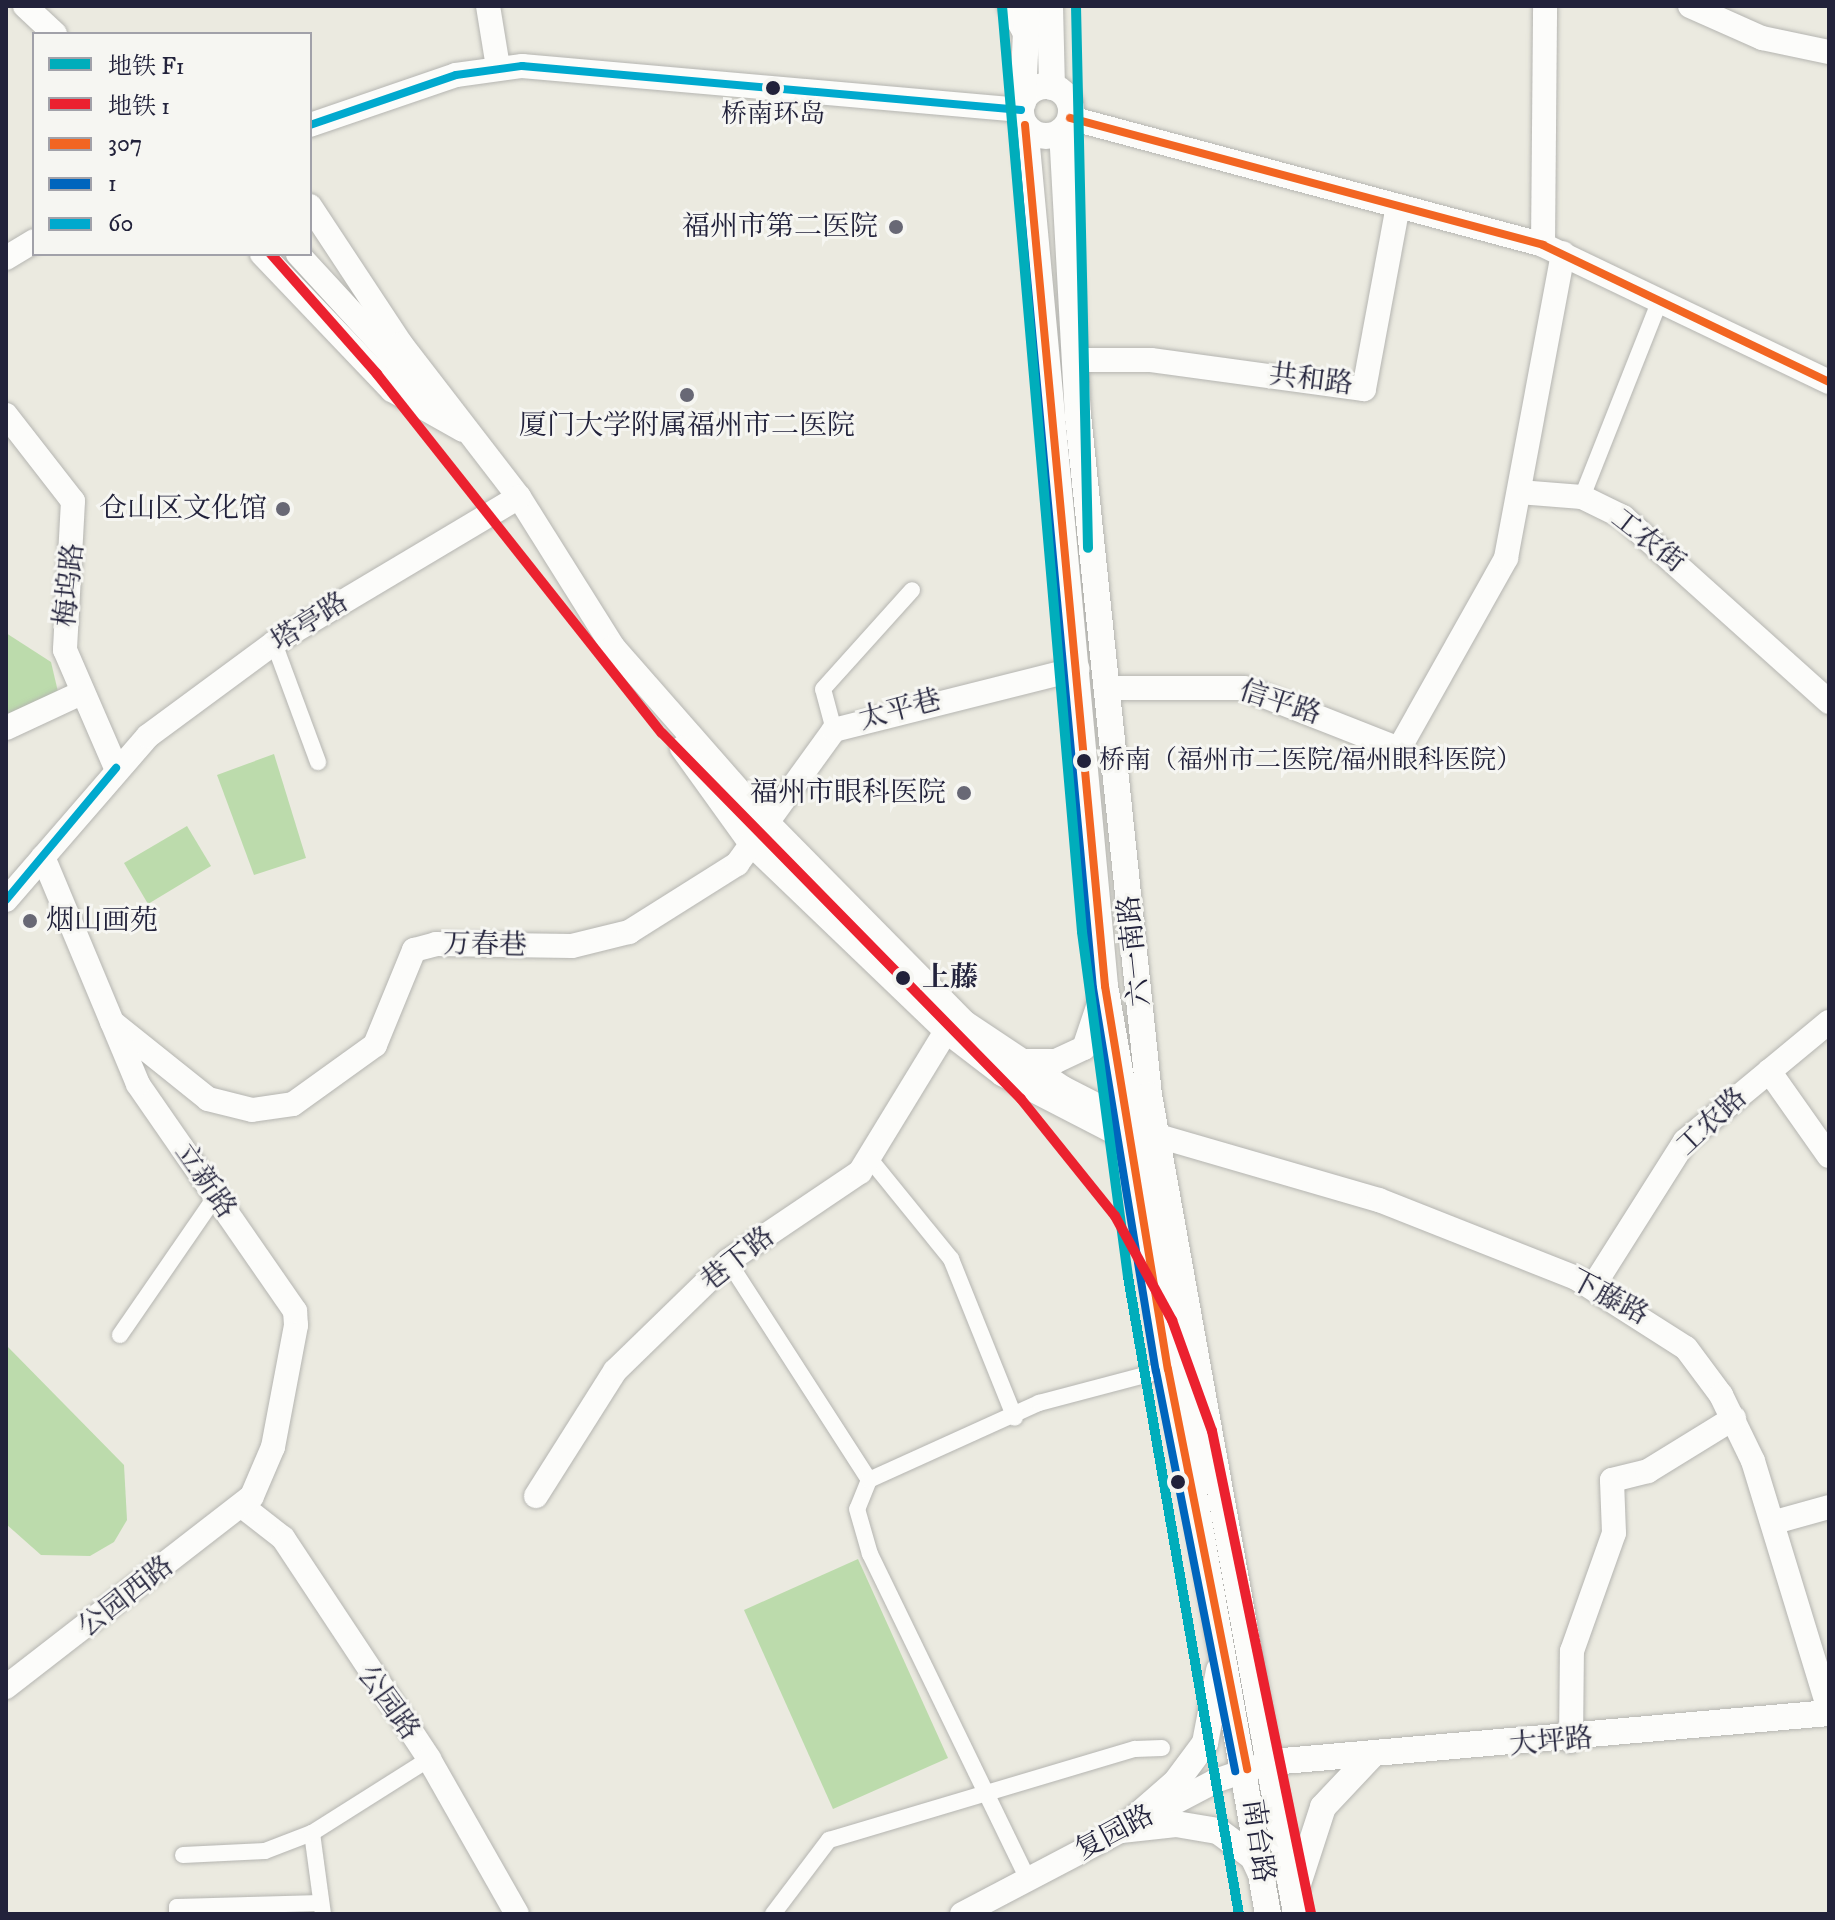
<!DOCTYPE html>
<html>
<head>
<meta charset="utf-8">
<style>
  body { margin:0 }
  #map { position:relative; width:1835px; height:1920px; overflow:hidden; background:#ebeae0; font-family:"IM FELL DW Pica","Noto Serif SC",serif }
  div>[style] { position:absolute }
  .green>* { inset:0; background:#bcdbac }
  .roads { filter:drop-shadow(0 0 2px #b5b5b1) drop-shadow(0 0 2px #b5b5b1) }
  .street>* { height:16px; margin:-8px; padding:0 8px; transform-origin:8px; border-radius:8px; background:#fcfcfa }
  .secondary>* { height:24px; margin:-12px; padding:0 12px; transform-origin:12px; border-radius:12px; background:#fcfcfa }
  .primary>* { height:26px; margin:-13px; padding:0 13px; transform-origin:13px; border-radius:13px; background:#fcfcfa }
  .primary>.ring { margin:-13px; padding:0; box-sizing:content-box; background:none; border:26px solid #fcfcfa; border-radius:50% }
  .bus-1>* { height:8px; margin:-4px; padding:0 4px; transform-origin:4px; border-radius:4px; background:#f26522 }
  .bus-2>* { height:8px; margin:-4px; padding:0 4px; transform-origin:4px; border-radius:4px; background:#0065bd }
  .bus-3>* { height:8px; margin:-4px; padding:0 4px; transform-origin:4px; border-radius:4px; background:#00a9ce }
  .metro-1>* { height:10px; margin:-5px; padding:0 5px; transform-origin:5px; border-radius:5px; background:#00adbb }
  .metro-2>* { height:10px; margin:-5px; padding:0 5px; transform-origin:5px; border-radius:5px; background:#eb212f }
  .dots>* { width:22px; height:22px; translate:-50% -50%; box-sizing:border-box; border:4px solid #f6f6f2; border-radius:50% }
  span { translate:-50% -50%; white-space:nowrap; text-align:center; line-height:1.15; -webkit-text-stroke:6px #f6f6f2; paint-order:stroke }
  .bus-label { font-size:26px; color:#22223b }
  .left { translate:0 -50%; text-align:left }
  .poi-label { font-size:28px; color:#22223b }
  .right { translate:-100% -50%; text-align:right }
  .street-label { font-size:28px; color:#22223b }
  .stop-label { font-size:28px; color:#22223b; font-weight:700 }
  .frame { position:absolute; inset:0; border:8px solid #22223b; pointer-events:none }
  .legend { position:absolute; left:32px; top:32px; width:280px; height:224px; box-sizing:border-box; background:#f6f6f2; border:2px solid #a1a1a9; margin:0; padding:10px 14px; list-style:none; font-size:24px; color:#22223b }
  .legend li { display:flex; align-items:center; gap:16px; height:40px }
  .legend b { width:40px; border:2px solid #a1a1a9 }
</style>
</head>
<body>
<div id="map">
  <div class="green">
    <i style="clip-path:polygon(6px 633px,51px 662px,59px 696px,6px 720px)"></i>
    <i style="clip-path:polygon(274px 754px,306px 858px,254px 875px,217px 775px)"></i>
    <i style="clip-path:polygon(187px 826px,211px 866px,148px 904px,124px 863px)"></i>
    <i style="clip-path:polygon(6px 1345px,124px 1465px,127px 1520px,114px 1542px,90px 1556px,41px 1555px,6px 1524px)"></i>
    <i style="clip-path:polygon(858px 1559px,948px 1758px,833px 1809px,744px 1610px)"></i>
  </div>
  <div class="roads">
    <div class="street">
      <i style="left:1582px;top:497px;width:212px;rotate:-68.4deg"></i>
      <i style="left:274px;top:643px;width:127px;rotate:69.7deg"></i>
      <i style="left:834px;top:730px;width:42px;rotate:-105deg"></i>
      <i style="left:823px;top:689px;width:133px;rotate:-48deg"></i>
      <i style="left:869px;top:1158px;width:130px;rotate:50.9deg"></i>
      <i style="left:951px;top:1259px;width:171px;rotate:68.1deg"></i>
      <i style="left:728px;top:1261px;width:260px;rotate:57.2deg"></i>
      <i style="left:120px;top:1335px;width:169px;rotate:-55.4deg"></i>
      <i style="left:869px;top:1480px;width:31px;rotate:112deg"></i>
      <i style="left:857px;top:1509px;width:47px;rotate:73.9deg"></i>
      <i style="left:870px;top:1554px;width:361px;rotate:64.1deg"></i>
      <i style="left:869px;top:1480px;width:187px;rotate:-24.4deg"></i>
      <i style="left:1039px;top:1403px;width:133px;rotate:-14.8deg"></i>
      <i style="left:312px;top:1833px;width:82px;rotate:82.3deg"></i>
      <i style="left:183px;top:1855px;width:82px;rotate:-2.8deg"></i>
      <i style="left:265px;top:1851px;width:50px;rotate:-21deg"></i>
      <i style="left:312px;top:1833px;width:138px;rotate:-32.3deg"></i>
      <i style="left:177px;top:1914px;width:7px;rotate:-90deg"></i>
      <i style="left:177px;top:1907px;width:144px;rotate:-1.6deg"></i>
      <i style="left:773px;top:1914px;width:93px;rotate:-52.9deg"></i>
      <i style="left:829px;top:1840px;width:319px;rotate:-16.6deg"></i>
      <i style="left:1135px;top:1749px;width:27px;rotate:-2deg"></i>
    </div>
    <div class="secondary">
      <i style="left:25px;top:6px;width:41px;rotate:43deg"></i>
      <i style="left:488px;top:6px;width:62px;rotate:80.7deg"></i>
      <i style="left:1010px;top:6px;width:37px;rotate:61deg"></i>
      <i style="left:1690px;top:6px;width:79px;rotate:24deg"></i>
      <i style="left:1762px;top:38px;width:68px;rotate:11.8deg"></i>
      <i style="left:1070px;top:118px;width:490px;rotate:15deg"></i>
      <i style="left:1543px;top:245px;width:317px;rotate:25.6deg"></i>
      <i style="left:310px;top:125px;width:154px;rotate:-18.9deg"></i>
      <i style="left:456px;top:75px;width:67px;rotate:-7.8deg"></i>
      <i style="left:522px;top:66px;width:501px;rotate:5.04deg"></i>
      <i style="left:310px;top:206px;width:165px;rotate:56.6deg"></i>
      <i style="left:401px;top:344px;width:193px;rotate:52.4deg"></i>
      <i style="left:519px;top:497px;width:177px;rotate:57.9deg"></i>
      <i style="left:613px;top:647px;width:229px;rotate:48.7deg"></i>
      <i style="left:764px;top:819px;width:285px;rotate:45.4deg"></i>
      <i style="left:964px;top:1022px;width:119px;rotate:33.7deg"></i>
      <i style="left:1063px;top:1088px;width:103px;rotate:27.1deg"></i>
      <i style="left:1155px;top:1135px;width:233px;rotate:16.2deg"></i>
      <i style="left:1379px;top:1200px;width:212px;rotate:21.6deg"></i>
      <i style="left:1576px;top:1278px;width:130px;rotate:32.5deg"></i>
      <i style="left:1686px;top:1348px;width:59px;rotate:53.3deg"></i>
      <i style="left:1721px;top:1395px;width:73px;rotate:64.1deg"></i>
      <i style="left:1753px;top:1461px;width:259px;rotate:73deg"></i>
      <i style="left:1543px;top:245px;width:239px;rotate:-89.5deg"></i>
      <i style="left:262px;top:254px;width:188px;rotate:46.3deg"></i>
      <i style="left:392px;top:390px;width:81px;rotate:29.4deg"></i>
      <i style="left:298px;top:254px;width:186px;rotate:47.4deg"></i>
      <i style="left:6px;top:258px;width:33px;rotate:-31deg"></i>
      <i style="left:1075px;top:360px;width:76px"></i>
      <i style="left:1151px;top:360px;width:215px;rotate:7.8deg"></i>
      <i style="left:1364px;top:389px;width:186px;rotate:-79.5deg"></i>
      <i style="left:6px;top:415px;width:109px;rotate:52.1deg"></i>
      <i style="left:73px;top:501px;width:149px;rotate:93.1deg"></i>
      <i style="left:65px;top:650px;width:129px;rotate:66.6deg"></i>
      <i style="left:1519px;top:492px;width:63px;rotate:4.5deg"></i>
      <i style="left:1582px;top:497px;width:46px;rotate:26deg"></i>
      <i style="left:1623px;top:517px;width:277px;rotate:41.9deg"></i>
      <i style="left:1107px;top:688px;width:137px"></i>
      <i style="left:1244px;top:688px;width:167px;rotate:21.5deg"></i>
      <i style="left:1399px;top:749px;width:219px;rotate:-60.7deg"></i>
      <i style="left:1506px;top:558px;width:310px;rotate:-79.4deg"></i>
      <i style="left:6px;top:728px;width:81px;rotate:-25deg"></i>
      <i style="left:682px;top:748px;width:118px;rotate:54.3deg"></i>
      <i style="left:751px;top:844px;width:270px;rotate:43.8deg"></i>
      <i style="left:946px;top:1031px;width:71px;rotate:37.5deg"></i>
      <i style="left:1002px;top:1074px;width:163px;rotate:27.3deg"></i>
      <i style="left:6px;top:900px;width:217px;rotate:-49.1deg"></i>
      <i style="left:148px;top:736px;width:157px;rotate:-36.4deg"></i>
      <i style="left:274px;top:643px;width:285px;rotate:-30.8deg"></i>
      <i style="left:112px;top:1022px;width:123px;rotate:38.7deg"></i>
      <i style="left:208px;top:1099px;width:45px;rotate:14deg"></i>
      <i style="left:252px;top:1110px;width:41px;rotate:-8.3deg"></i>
      <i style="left:293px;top:1104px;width:101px;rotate:-35.7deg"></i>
      <i style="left:375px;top:1045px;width:103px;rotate:-67.7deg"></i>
      <i style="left:414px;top:950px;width:23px;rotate:-15deg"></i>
      <i style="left:436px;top:944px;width:136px;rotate:0.8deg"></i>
      <i style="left:572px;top:946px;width:59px;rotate:-13.8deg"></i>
      <i style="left:629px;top:932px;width:128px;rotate:-32.2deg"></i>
      <i style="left:737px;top:864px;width:165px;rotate:-54.1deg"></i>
      <i style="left:834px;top:730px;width:251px;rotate:-14.1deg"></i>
      <i style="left:1021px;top:1061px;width:35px"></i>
      <i style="left:1056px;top:1061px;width:31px;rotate:-25deg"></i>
      <i style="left:1084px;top:1048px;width:59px;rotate:-71.3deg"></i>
      <i style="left:1769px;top:1071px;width:104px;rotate:54.8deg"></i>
      <i style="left:1594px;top:1285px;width:170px;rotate:-57.7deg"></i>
      <i style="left:1685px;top:1141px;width:187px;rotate:-39.6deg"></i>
      <i style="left:536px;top:1496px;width:148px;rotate:-57.7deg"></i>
      <i style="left:615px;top:1371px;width:158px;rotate:-44.2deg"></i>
      <i style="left:728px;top:1261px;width:159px;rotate:-34deg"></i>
      <i style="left:860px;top:1172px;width:165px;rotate:-58.6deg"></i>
      <i style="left:242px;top:1506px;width:52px;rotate:38deg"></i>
      <i style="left:283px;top:1538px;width:265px;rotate:56.5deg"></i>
      <i style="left:429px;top:1759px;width:178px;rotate:60.4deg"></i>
      <i style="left:1775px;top:1522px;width:56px;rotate:-15.5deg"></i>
      <i style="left:6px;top:1687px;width:311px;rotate:-37.8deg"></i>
      <i style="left:252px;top:1496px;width:53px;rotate:-66.8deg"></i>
      <i style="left:273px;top:1447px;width:124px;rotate:-79.3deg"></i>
      <i style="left:296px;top:1325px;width:14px;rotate:-94deg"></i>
      <i style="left:295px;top:1311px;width:276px;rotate:-124.7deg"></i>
      <i style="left:138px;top:1084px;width:246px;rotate:-112.7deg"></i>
      <i style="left:1571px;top:1741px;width:90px;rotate:-89.4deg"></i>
      <i style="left:1572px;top:1651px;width:125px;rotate:-70.4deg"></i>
      <i style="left:1614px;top:1533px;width:53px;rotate:-92.2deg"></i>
      <i style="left:1612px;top:1480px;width:37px;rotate:-14deg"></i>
      <i style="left:1648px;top:1471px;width:101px;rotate:-31.6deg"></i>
      <i style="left:962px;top:1914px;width:286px;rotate:-27.7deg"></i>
      <i style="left:1215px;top:1781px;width:50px;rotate:-18.8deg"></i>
    </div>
    <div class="primary">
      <i style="left:1050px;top:6px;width:81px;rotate:88.6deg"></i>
      <i class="ring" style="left:1021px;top:86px;width:24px;height:24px"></i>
      <i style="left:1023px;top:102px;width:96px;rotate:-87.6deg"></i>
      <i style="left:1025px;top:125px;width:865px;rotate:84.69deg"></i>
      <i style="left:1105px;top:986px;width:942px;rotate:80.04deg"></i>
      <i style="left:1062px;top:131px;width:284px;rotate:86.8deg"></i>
      <i style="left:1078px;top:415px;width:684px;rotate:84.04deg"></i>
      <i style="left:1149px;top:1095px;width:832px;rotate:79.82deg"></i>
      <i style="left:1272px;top:1762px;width:559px;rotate:-5.03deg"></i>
      <i style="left:1121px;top:1830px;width:73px;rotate:-41.1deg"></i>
      <i style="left:1176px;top:1782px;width:49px;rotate:-53.4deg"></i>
      <i style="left:1205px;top:1743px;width:74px;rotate:-79.1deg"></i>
      <i style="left:1121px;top:1830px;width:55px;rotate:-6.2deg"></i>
      <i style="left:1176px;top:1824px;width:43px;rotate:9.5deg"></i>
      <i style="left:1218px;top:1831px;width:44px;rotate:36.6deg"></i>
      <i style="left:1253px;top:1857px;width:19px;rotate:65deg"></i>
      <i style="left:1298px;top:1884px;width:81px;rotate:-72deg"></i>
      <i style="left:1323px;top:1807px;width:70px;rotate:-46.7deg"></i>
    </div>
  </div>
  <div class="bus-1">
    <i style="left:1070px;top:118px;width:490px;rotate:15deg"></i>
    <i style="left:1543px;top:245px;width:317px;rotate:25.6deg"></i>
    <i style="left:1025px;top:125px;width:865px;rotate:84.69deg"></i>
    <i style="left:1105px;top:986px;width:388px;rotate:80.7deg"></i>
    <i style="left:1168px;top:1369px;width:408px;rotate:78.8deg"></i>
  </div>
  <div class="bus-2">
    <i style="left:1013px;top:126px;width:866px;rotate:84.7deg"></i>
    <i style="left:1093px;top:988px;width:388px;rotate:80.7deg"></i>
    <i style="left:1156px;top:1371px;width:408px;rotate:78.8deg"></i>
  </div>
  <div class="bus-3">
    <i style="left:310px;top:125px;width:154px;rotate:-18.9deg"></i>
    <i style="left:456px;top:75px;width:67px;rotate:-7.8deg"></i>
    <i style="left:522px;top:66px;width:501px;rotate:5.04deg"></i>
    <i style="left:6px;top:900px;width:172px;rotate:-50.2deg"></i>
  </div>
  <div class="metro-1">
    <i style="left:1002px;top:6px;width:929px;rotate:85.06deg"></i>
    <i style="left:1082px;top:932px;width:348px;rotate:82.4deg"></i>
    <i style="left:1128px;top:1277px;width:647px;rotate:80.12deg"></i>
    <i style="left:1076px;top:6px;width:542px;rotate:88.73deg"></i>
  </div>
  <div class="metro-2">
    <i style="left:271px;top:254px;width:160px;rotate:48.5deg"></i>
    <i style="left:377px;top:374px;width:458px;rotate:51.6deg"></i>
    <i style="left:662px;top:733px;width:513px;rotate:45.55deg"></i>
    <i style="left:1021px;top:1099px;width:150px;rotate:51.2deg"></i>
    <i style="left:1115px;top:1216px;width:119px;rotate:61.3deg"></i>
    <i style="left:1172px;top:1320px;width:118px;rotate:70.2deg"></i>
    <i style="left:1212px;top:1431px;width:493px;rotate:78.4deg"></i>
  </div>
  <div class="dots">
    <i style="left:773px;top:88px;background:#22223b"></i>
    <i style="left:896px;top:227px;background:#686875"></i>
    <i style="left:687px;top:395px;background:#686875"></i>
    <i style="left:283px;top:509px;background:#686875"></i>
    <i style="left:1084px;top:761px;background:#22223b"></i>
    <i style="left:964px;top:793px;background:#686875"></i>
    <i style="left:30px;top:921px;background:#686875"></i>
    <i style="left:903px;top:978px;background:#22223b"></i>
    <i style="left:1178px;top:1482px;background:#22223b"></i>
  </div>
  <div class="bus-label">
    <span style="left:773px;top:115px">桥南环岛</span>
    <span class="left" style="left:1099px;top:761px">桥南（福州市二医院/福州眼科医院）</span>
  </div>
  <div class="poi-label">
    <span class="right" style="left:878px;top:227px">福州市第二医院</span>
    <span style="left:687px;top:426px">厦门大学附属福州市二医院</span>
    <span class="right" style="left:267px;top:509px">仓山区文化馆</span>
    <span class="right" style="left:946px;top:793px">福州市眼科医院</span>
    <span class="left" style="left:46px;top:921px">烟山画苑</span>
  </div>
  <div class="street-label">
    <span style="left:1311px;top:380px;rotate:7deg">共和路</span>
    <span style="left:1648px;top:541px;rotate:38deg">工农街</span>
    <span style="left:70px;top:585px;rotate:-84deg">梅坞路</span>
    <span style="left:310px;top:622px;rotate:-32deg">塔亭路</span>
    <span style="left:1280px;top:703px;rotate:18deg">信平路</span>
    <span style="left:900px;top:710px;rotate:-15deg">太平巷</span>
    <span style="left:485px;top:945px;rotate:1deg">万春巷</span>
    <span style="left:1135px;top:951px;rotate:-96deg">六一南路</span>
    <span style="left:1712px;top:1122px;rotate:-43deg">工农路</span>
    <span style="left:205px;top:1181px;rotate:55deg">立新路</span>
    <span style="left:738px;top:1259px;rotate:-38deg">巷下路</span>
    <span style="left:1609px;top:1298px;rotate:28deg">下藤路</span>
    <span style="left:126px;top:1597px;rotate:-38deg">公园西路</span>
    <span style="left:388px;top:1703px;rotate:54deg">公园路</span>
    <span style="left:1551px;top:1742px;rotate:-5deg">大坪路</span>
    <span style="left:1115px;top:1833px;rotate:-28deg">复园路</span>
    <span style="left:1258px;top:1841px;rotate:82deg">南台路</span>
  </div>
  <div class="stop-label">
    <span class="left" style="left:922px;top:978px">上藤</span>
  </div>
  <div class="frame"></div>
  <ul class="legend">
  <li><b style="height:10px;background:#00adbb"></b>地铁 F1</li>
  <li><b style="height:10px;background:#eb212f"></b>地铁 1</li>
  <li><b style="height:10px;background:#f26522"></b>307</li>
  <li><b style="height:10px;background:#0065bd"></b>1</li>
  <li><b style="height:10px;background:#00a9ce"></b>60</li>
  </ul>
</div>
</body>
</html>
